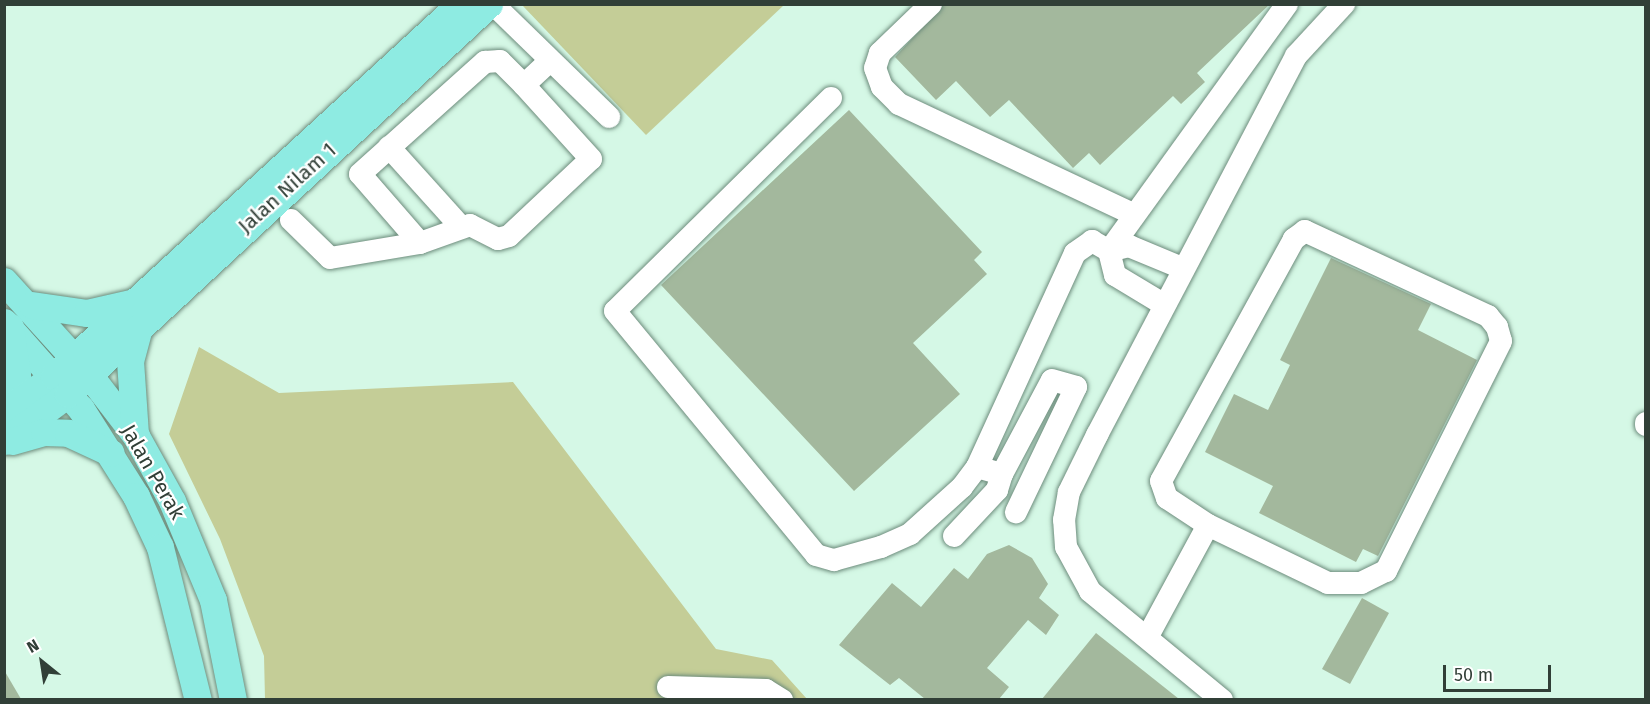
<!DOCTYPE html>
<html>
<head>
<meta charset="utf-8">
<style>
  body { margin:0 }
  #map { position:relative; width:1650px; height:704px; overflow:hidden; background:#d5f8e6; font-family:"Fira Sans",sans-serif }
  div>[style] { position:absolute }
  .green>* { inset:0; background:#c4cd97 }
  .building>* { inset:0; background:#a3b89d }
  .roads { filter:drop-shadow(0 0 2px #6d8c7c) drop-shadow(0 0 2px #6d8c7c) }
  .minor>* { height:22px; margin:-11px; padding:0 11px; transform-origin:11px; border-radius:11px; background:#fff }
  .major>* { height:27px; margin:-13.5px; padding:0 13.5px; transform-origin:13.5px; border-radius:13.5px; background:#8eebe2 }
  span { translate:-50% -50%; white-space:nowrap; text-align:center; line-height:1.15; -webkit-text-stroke:4.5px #fff; paint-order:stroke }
  .street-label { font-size:21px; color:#313f37 }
  .frame { position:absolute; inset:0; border:6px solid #313f37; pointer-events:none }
  .north { position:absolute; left:12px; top:632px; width:60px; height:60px; -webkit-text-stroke:4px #fff; paint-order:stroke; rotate:330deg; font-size:16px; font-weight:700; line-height:24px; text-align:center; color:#313f37 }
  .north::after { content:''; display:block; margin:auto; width:21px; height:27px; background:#313f37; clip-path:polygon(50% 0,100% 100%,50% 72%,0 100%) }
  .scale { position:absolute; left:1443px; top:665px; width:108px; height:27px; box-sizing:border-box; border:3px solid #313f37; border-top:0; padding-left:8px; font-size:18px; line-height:21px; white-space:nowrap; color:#313f37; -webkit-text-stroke:4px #fff; paint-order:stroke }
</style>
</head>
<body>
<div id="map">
  <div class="green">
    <i style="clip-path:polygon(522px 5px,784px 5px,646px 135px)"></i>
    <i style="clip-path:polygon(199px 347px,279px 393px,513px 382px,716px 649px,772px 660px,807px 699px,265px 699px,264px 656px,220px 539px,169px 434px)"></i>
  </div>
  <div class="building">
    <i style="clip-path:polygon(944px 4px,1270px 4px,1197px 73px,1205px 82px,1181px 104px,1173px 96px,1100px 165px,1089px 153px,1073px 168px,1009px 100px,990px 117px,956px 81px,936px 100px,895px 57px)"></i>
    <i style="clip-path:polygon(849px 110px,982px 252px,974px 260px,987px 274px,913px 343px,960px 394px,854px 491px,661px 285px)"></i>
    <i style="clip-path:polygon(1331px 258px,1431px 304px,1418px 330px,1477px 360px,1378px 556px,1363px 549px,1356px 562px,1259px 513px,1273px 486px,1205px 452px,1234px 394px,1268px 410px,1290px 365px,1280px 360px)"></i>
    <i style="clip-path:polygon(1009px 545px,1032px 558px,1048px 584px,1039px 598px,1059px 615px,1046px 635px,1028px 620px,987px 668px,1009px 687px,999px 699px,925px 699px,899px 678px,890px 685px,839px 645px,892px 583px,921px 607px,954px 568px,968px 579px,987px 554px)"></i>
    <i style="clip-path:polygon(1362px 598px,1389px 613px,1350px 684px,1322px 669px)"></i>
    <i style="clip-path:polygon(1096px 633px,1179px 699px,1042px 699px)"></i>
    <i style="clip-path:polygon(4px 670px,21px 699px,4px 699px)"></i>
  </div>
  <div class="roads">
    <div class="minor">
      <i style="left:493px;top:4px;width:162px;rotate:44.2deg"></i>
      <i style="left:931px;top:4px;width:71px;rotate:136.1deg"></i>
      <i style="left:880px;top:53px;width:16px;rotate:108deg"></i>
      <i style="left:875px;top:68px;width:20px;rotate:70deg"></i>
      <i style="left:882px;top:87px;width:24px;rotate:45deg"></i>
      <i style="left:899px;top:104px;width:259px;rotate:25.2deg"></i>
      <i style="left:831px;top:98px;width:303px;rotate:135.4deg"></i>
      <i style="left:615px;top:311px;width:316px;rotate:50.5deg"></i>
      <i style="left:816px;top:555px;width:19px;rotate:16deg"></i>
      <i style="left:834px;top:560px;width:49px;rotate:-15.5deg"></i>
      <i style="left:881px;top:547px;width:32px;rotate:-24deg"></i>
      <i style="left:910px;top:534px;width:70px;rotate:-42.1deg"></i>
      <i style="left:962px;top:487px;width:25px;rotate:-53deg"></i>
      <i style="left:977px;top:467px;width:235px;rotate:-65.4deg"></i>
      <i style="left:1075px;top:253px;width:21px;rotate:-35deg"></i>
      <i style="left:1092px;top:241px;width:20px;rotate:30deg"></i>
      <i style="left:389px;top:147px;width:108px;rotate:48deg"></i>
      <i style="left:291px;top:220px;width:54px;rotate:44.3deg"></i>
      <i style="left:330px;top:258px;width:91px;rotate:-9.5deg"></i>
      <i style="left:420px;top:243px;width:53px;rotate:-19.8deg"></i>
      <i style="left:470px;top:225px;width:31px;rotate:27deg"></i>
      <i style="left:498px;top:239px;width:11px;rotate:-15deg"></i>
      <i style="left:509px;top:236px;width:112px;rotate:-43.2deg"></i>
      <i style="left:591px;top:159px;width:100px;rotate:-132.2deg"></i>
      <i style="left:420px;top:243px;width:91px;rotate:-131deg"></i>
      <i style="left:360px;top:174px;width:168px;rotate:-41.9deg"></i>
      <i style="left:485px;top:62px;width:15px;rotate:-4deg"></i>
      <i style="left:500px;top:61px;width:34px;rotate:45deg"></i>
      <i style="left:524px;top:85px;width:35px;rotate:-43deg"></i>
      <i style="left:1109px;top:251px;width:21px;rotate:-14deg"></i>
      <i style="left:1129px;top:246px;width:57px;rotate:22.5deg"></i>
      <i style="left:1163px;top:304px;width:56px;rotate:-148.9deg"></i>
      <i style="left:1115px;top:275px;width:25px;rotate:-104deg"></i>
      <i style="left:1109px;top:251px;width:304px;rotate:-54.2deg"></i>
      <i style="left:1646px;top:423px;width:2px;rotate:90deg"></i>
      <i style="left:977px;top:467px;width:26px;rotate:16deg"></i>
      <i style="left:1002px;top:474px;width:106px;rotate:-62deg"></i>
      <i style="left:1052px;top:380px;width:25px;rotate:16deg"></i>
      <i style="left:1076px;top:387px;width:139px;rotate:115.6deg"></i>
      <i style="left:954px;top:536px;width:63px;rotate:-46.9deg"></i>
      <i style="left:997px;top:490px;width:17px;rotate:-73deg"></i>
      <i style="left:1148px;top:636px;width:126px;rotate:-61.6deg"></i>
      <i style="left:1208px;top:525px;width:133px;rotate:25.8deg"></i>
      <i style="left:1328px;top:583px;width:33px"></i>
      <i style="left:1361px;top:583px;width:28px;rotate:-26deg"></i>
      <i style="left:1386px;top:571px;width:257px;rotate:-63.4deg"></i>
      <i style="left:1501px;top:341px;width:15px;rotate:-106deg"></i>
      <i style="left:1497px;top:327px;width:14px;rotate:-129deg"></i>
      <i style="left:1488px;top:316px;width:202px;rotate:-155.1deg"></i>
      <i style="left:1305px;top:231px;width:14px;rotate:144deg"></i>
      <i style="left:1294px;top:239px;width:276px;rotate:118.8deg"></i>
      <i style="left:1161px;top:481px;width:18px;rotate:71deg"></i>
      <i style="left:1167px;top:498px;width:49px;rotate:33.4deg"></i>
      <i style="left:668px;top:687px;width:98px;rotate:1.8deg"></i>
      <i style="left:766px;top:690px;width:19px;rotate:32deg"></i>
      <i style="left:1222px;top:700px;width:171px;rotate:-140.5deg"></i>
      <i style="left:1090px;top:591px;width:50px;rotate:-118.6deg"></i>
      <i style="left:1066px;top:547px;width:27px;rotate:-94deg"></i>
      <i style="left:1064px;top:520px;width:28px;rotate:-80deg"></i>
      <i style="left:1069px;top:492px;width:64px;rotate:-63.8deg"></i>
      <i style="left:1097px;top:435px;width:428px;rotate:-62.3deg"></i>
      <i style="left:1296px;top:56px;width:71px;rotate:-47.3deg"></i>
    </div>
    <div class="major">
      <i style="left:4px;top:281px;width:128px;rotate:47.8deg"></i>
      <i style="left:90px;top:376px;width:76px;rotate:52.5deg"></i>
      <i style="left:136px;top:436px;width:74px;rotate:61deg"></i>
      <i style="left:172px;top:501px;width:107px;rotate:67.5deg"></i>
      <i style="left:213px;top:600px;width:102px;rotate:78.7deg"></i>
      <i style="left:32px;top:305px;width:56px;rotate:8.3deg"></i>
      <i style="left:87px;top:313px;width:45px;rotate:-12.8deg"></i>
      <i style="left:4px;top:322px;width:116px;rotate:48.5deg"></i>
      <i style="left:81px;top:409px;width:103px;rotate:57.7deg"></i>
      <i style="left:136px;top:496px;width:56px;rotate:64.8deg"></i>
      <i style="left:160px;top:547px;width:158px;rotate:76.1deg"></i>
      <i style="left:4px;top:403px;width:31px;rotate:-65deg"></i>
      <i style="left:17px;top:375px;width:49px;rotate:-98.3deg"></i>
      <i style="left:4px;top:412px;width:62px;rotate:-35.8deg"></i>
      <i style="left:54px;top:376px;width:551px;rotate:-42.5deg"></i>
      <i style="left:135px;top:434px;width:73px;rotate:-93.9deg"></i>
      <i style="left:130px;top:361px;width:35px;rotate:-75deg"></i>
      <i style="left:4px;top:441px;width:79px;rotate:-36.3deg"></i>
      <i style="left:68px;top:394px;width:574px;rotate:-42.81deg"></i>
      <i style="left:12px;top:441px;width:33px;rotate:-16deg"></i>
      <i style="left:44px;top:432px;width:24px;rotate:2deg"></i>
      <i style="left:68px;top:433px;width:47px;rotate:24.9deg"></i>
    </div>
  </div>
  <div class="street-label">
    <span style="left:287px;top:188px;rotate:-42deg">Jalan Nilam 1</span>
    <span style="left:153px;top:472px;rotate:60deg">Jalan Perak</span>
  </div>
  <div class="frame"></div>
  <div class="north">N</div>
  <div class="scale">50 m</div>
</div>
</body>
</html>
